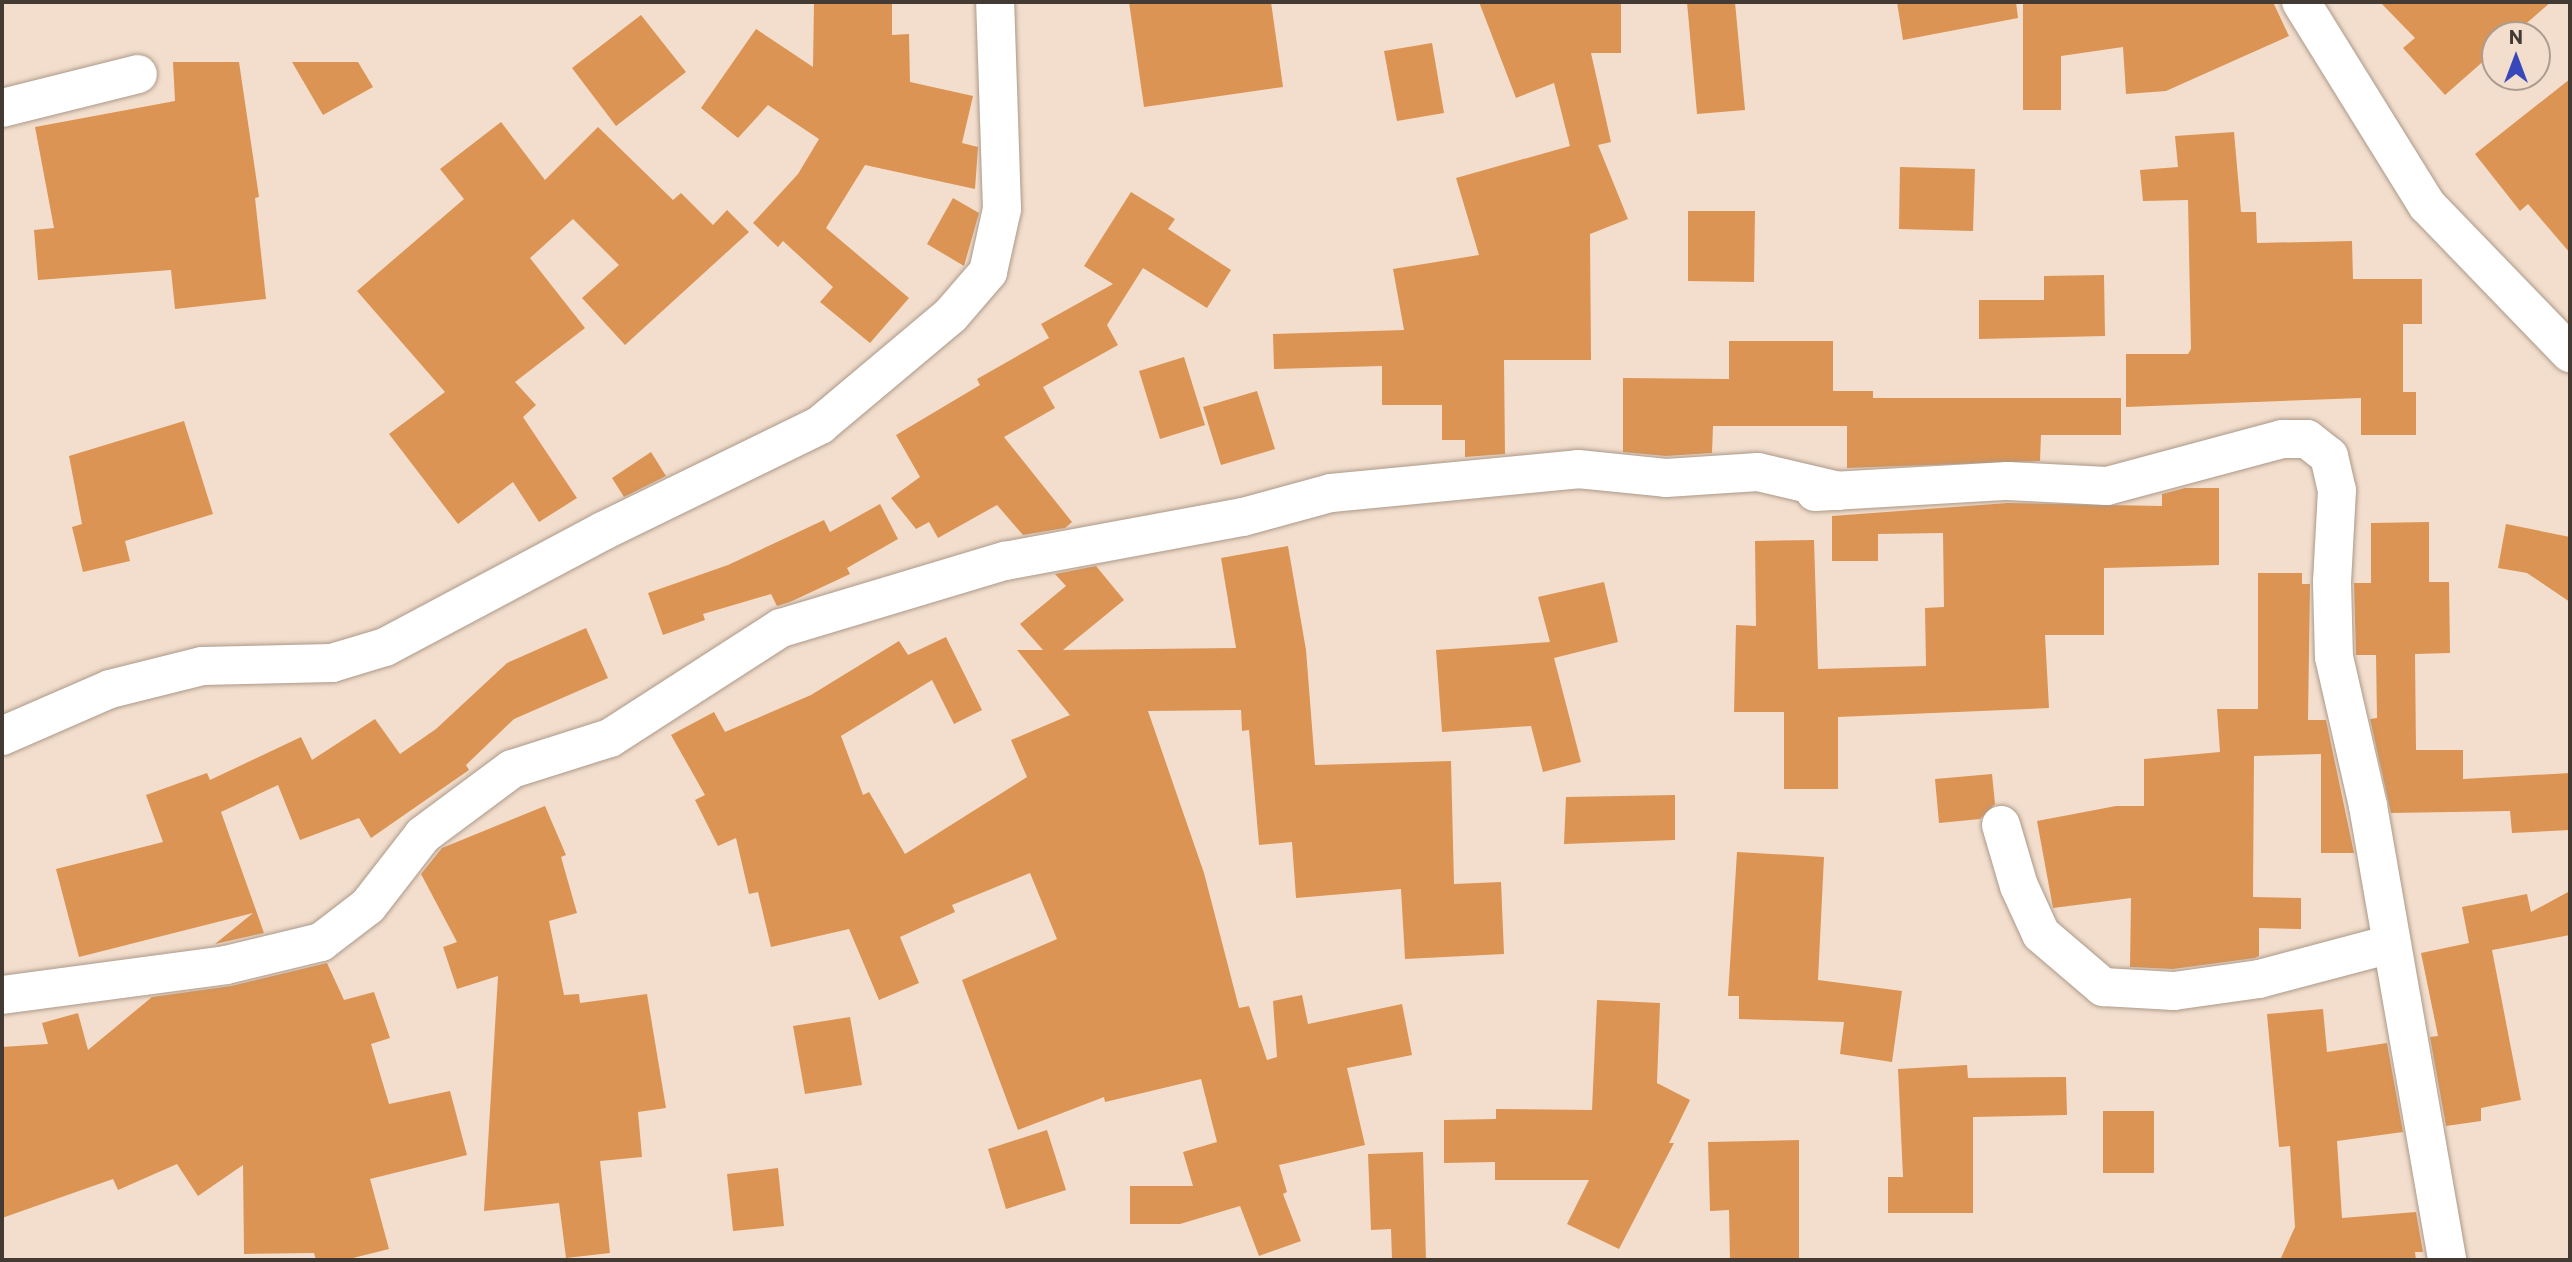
<!DOCTYPE html>
<html>
<head>
<meta charset="utf-8">
<style>
  body { margin:0 }
  #map { position:relative; width:2572px; height:1262px; overflow:hidden; background:#f3decd; font-family:Commissioner,sans-serif }
  div>[style] { position:absolute }
  .building>* { inset:0; background:#db9453 }
  .roads { filter:drop-shadow(0 0 2px #ac9989) drop-shadow(0 0 2px #ac9989) }
  .minor>* { height:38px; margin:-19px; padding:0 19px; transform-origin:19px; border-radius:19px; background:#fff }
  .tertiary>* { height:38px; margin:-19px; padding:0 19px; transform-origin:19px; border-radius:19px; background:#fff }
  span { translate:-50% -50%; white-space:nowrap; text-align:center; line-height:1.15; -webkit-text-stroke:5px #f3decd; paint-order:stroke }
  .frame { position:absolute; inset:0; border:4px solid #423a33; pointer-events:none }
  .north { position:absolute; left:2481px; top:21px; width:70px; height:70px; box-sizing:border-box; background:#f3decd; border:2px solid #ac9c8f; border-radius:50%; rotate:0deg; font-size:19px; font-weight:700; line-height:28px; text-align:center; color:#423a33 }
  .north::after { content:''; display:block; margin:auto; width:24px; height:32px; background:#3847ba; clip-path:polygon(50% 0,100% 100%,50% 72%,0 100%) }
</style>
</head>
<body>
<div id="map">
  <div class="building">
    <i style="clip-path:polygon(814px 2px,892px 2px,892px 35px,909px 34px,910px 82px,973px 96px,962px 143px,978px 147px,975px 189px,865px 165px,826px 228px,909px 298px,870px 343px,820px 302px,833px 287px,783px 241px,778px 247px,753px 223px,798px 174px,819px 139px,768px 105px,738px 138px,701px 108px,756px 29px,813px 67px)"></i>
    <i style="clip-path:polygon(1129px 2px,1271px 2px,1283px 87px,1144px 107px)"></i>
    <i style="clip-path:polygon(1479px 2px,1621px 2px,1621px 53px,1591px 53px,1611px 142px,1598px 145px,1628px 219px,1590px 234px,1591px 360px,1504px 360px,1505px 454px,1465px 457px,1465px 440px,1442px 440px,1442px 405px,1382px 405px,1382px 366px,1274px 369px,1273px 334px,1404px 330px,1393px 269px,1479px 255px,1456px 178px,1570px 146px,1554px 83px,1516px 98px)"></i>
    <i style="clip-path:polygon(1687px 2px,1735px 2px,1745px 110px,1697px 114px)"></i>
    <i style="clip-path:polygon(1897px 2px,2016px 2px,2018px 18px,1903px 40px)"></i>
    <i style="clip-path:polygon(2023px 2px,2273px 2px,2289px 36px,2166px 91px,2126px 94px,2123px 47px,2061px 56px,2061px 110px,2023px 110px)"></i>
    <i style="clip-path:polygon(2380px 2px,2551px 2px,2513px 35px,2495px 35px,2495px 51px,2445px 95px,2403px 48px,2415px 38px)"></i>
    <i style="clip-path:polygon(641px 15px,686px 72px,616px 126px,572px 68px)"></i>
    <i style="clip-path:polygon(1432px 43px,1444px 113px,1397px 121px,1384px 51px)"></i>
    <i style="clip-path:polygon(173px 62px,239px 62px,259px 197px,255px 198px,266px 299px,175px 309px,171px 270px,38px 280px,34px 230px,54px 228px,35px 127px,175px 101px)"></i>
    <i style="clip-path:polygon(292px 62px,358px 62px,373px 87px,323px 115px)"></i>
    <i style="clip-path:polygon(2570px 79px,2570px 253px,2528px 204px,2520px 211px,2475px 154px)"></i>
    <i style="clip-path:polygon(501px 122px,545px 180px,598px 127px,673px 200px,681px 193px,713px 225px,727px 210px,749px 232px,625px 345px,582px 298px,619px 265px,573px 219px,530px 258px,585px 328px,515px 382px,536px 405px,523px 417px,577px 498px,539px 522px,513px 482px,458px 524px,389px 434px,445px 392px,357px 291px,464px 199px,440px 169px)"></i>
    <i style="clip-path:polygon(2234px 132px,2241px 212px,2256px 212px,2257px 243px,2352px 241px,2353px 279px,2422px 279px,2422px 324px,2403px 324px,2403px 392px,2416px 392px,2416px 435px,2361px 435px,2361px 398px,2126px 407px,2126px 354px,2188px 354px,2191px 349px,2188px 200px,2143px 201px,2140px 170px,2178px 167px,2175px 136px)"></i>
    <i style="clip-path:polygon(1900px 167px,1975px 169px,1973px 231px,1899px 229px)"></i>
    <i style="clip-path:polygon(1131px 192px,1175px 219px,1168px 229px,1231px 270px,1207px 308px,1143px 268px,1107px 325px,1118px 345px,1043px 387px,1055px 408px,1004px 437px,1072px 522px,1065px 528px,1023px 535px,997px 505px,938px 538px,929px 522px,916px 529px,891px 498px,920px 477px,896px 435px,980px 385px,977px 379px,1049px 338px,1041px 324px,1113px 284px,1084px 266px)"></i>
    <i style="clip-path:polygon(953px 198px,979px 213px,964px 266px,927px 244px)"></i>
    <i style="clip-path:polygon(1688px 211px,1755px 211px,1754px 282px,1688px 281px)"></i>
    <i style="clip-path:polygon(2104px 275px,2105px 336px,1979px 339px,1979px 300px,2044px 300px,2044px 276px)"></i>
    <i style="clip-path:polygon(1729px 341px,1833px 341px,1833px 391px,1873px 391px,1873px 398px,2121px 398px,2121px 435px,2041px 435px,2040px 461px,1847px 468px,1847px 426px,1713px 426px,1712px 453px,1666px 456px,1623px 452px,1623px 378px,1729px 379px)"></i>
    <i style="clip-path:polygon(1184px 357px,1205px 425px,1160px 439px,1139px 371px)"></i>
    <i style="clip-path:polygon(1257px 391px,1275px 449px,1221px 465px,1203px 407px)"></i>
    <i style="clip-path:polygon(184px 421px,213px 514px,125px 541px,130px 561px,83px 572px,72px 527px,82px 524px,69px 456px)"></i>
    <i style="clip-path:polygon(651px 452px,666px 476px,624px 497px,612px 478px)"></i>
    <i style="clip-path:polygon(2185px 488px,2219px 488px,2219px 565px,2104px 568px,2104px 635px,2045px 635px,2049px 708px,1838px 717px,1838px 789px,1784px 789px,1784px 712px,1734px 712px,1736px 625px,1756px 626px,1755px 541px,1814px 540px,1818px 669px,1926px 666px,1925px 608px,1944px 607px,1943px 533px,1878px 534px,1878px 561px,1832px 561px,1832px 516px,2008px 503px,2162px 506px,2162px 494px)"></i>
    <i style="clip-path:polygon(880px 504px,898px 539px,847px 568px,850px 574px,790px 602px,777px 606px,771px 594px,703px 614px,705px 620px,663px 635px,648px 593px,728px 565px,824px 520px,830px 532px)"></i>
    <i style="clip-path:polygon(2429px 522px,2429px 582px,2449px 582px,2450px 653px,2415px 654px,2416px 750px,2463px 750px,2463px 779px,2570px 773px,2570px 830px,2512px 833px,2510px 811px,2391px 813px,2370px 719px,2377px 718px,2376px 655px,2356px 655px,2354px 583px,2371px 583px,2371px 523px)"></i>
    <i style="clip-path:polygon(2506px 524px,2570px 537px,2570px 602px,2527px 573px,2498px 568px)"></i>
    <i style="clip-path:polygon(1288px 546px,1306px 650px,1315px 765px,1451px 761px,1454px 884px,1501px 882px,1504px 954px,1405px 959px,1401px 889px,1296px 898px,1292px 842px,1259px 845px,1249px 730px,1242px 731px,1241px 710px,1148px 711px,1204px 873px,1239px 1008px,1249px 1006px,1267px 1060px,1277px 1057px,1273px 1001px,1302px 995px,1308px 1024px,1402px 1004px,1412px 1055px,1347px 1068px,1365px 1145px,1279px 1165px,1287px 1192px,1283px 1194px,1301px 1241px,1259px 1256px,1240px 1206px,1180px 1224px,1130px 1224px,1130px 1186px,1193px 1186px,1183px 1152px,1217px 1142px,1201px 1079px,1105px 1102px,1104px 1097px,1018px 1130px,962px 980px,1057px 939px,1030px 873px,952px 905px,955px 912px,900px 937px,919px 983px,879px 1000px,849px 929px,771px 947px,758px 892px,749px 894px,736px 838px,718px 846px,695px 800px,705px 795px,671px 735px,714px 712px,725px 732px,811px 695px,899px 641px,908px 655px,946px 637px,982px 710px,954px 724px,932px 680px,841px 736px,863px 795px,869px 792px,905px 854px,1027px 777px,1011px 740px,1070px 715px,1017px 650px,1043px 650px,1020px 624px,1066px 586px,1055px 574px,1096px 566px,1124px 600px,1063px 650px,1236px 648px,1221px 558px)"></i>
    <i style="clip-path:polygon(2258px 573px,2302px 573px,2302px 584px,2310px 584px,2308px 720px,2326px 720px,2354px 853px,2321px 853px,2321px 754px,2254px 756px,2253px 897px,2301px 898px,2301px 929px,2259px 928px,2259px 956px,2255px 958px,2173px 969px,2130px 967px,2131px 898px,2053px 908px,2037px 821px,2116px 806px,2144px 806px,2144px 759px,2220px 752px,2217px 709px,2258px 709px)"></i>
    <i style="clip-path:polygon(1604px 582px,1618px 642px,1554px 658px,1581px 762px,1543px 772px,1531px 726px,1442px 732px,1436px 650px,1550px 642px,1538px 597px)"></i>
    <i style="clip-path:polygon(586px 628px,608px 678px,514px 719px,466px 765px,469px 770px,371px 838px,359px 818px,300px 840px,278px 785px,221px 812px,264px 933px,215px 944px,253px 913px,79px 957px,56px 869px,163px 842px,146px 795px,207px 773px,210px 780px,301px 737px,312px 760px,375px 719px,400px 754px,436px 729px,507px 663px)"></i>
    <i style="clip-path:polygon(1992px 774px,1995px 804px,1980px 819px,1939px 823px,1935px 779px)"></i>
    <i style="clip-path:polygon(1675px 795px,1675px 840px,1564px 844px,1566px 797px)"></i>
    <i style="clip-path:polygon(545px 806px,566px 855px,561px 857px,577px 913px,549px 921px,564px 995px,579px 994px,580px 1003px,647px 994px,666px 1108px,638px 1112px,642px 1157px,600px 1161px,610px 1253px,566px 1258px,559px 1203px,484px 1211px,498px 976px,457px 989px,443px 947px,457px 942px,421px 874px,442px 848px)"></i>
    <i style="clip-path:polygon(1737px 852px,1824px 857px,1818px 980px,1902px 991px,1892px 1062px,1840px 1054px,1844px 1022px,1739px 1019px,1739px 996px,1728px 996px)"></i>
    <i style="clip-path:polygon(2570px 891px,2570px 935px,2492px 950px,2521px 1100px,2481px 1108px,2481px 1121px,2446px 1126px,2430px 1037px,2438px 1036px,2421px 953px,2469px 943px,2462px 907px,2527px 894px,2531px 912px)"></i>
    <i style="clip-path:polygon(327px 963px,344px 1000px,374px 992px,390px 1038px,371px 1044px,389px 1104px,450px 1091px,467px 1155px,370px 1179px,389px 1249px,345px 1260px,316px 1260px,314px 1253px,244px 1254px,243px 1165px,198px 1196px,177px 1164px,118px 1190px,113px 1179px,2px 1218px,2px 1047px,48px 1044px,42px 1023px,78px 1013px,88px 1050px,152px 997px,231px 986px)"></i>
    <i style="clip-path:polygon(1597px 1000px,1660px 1003px,1657px 1083px,1690px 1100px,1669px 1143px,1674px 1143px,1619px 1249px,1567px 1224px,1589px 1180px,1495px 1180px,1495px 1162px,1444px 1163px,1444px 1120px,1496px 1119px,1496px 1109px,1592px 1110px)"></i>
    <i style="clip-path:polygon(2323px 1009px,2327px 1052px,2387px 1043px,2403px 1132px,2337px 1141px,2342px 1218px,2416px 1212px,2423px 1252px,2415px 1252px,2416px 1260px,2280px 1260px,2295px 1227px,2290px 1146px,2279px 1147px,2267px 1014px)"></i>
    <i style="clip-path:polygon(850px 1017px,862px 1085px,805px 1094px,793px 1026px)"></i>
    <i style="clip-path:polygon(1967px 1065px,1968px 1078px,2066px 1077px,2067px 1115px,1973px 1117px,1973px 1213px,1888px 1213px,1888px 1177px,1903px 1177px,1898px 1069px)"></i>
    <i style="clip-path:polygon(2103px 1111px,2154px 1111px,2154px 1173px,2103px 1173px)"></i>
    <i style="clip-path:polygon(1047px 1130px,1066px 1190px,1006px 1209px,988px 1149px)"></i>
    <i style="clip-path:polygon(1799px 1140px,1799px 1260px,1730px 1260px,1729px 1210px,1710px 1211px,1708px 1142px)"></i>
    <i style="clip-path:polygon(1423px 1152px,1426px 1260px,1392px 1260px,1391px 1229px,1371px 1230px,1368px 1154px)"></i>
    <i style="clip-path:polygon(778px 1168px,784px 1226px,733px 1231px,727px 1174px)"></i>
  </div>
  <div class="roads">
    <div class="minor">
      <i style="left:2px;top:108px;width:140px;rotate:-14deg"></i>
      <i style="left:1815px;top:492px;width:193px;rotate:-3.3deg"></i>
      <i style="left:2008px;top:481px;width:99px;rotate:2.9deg"></i>
      <i style="left:2107px;top:486px;width:181px;rotate:-15deg"></i>
      <i style="left:2282px;top:439px;width:25px"></i>
      <i style="left:2307px;top:439px;width:28px;rotate:38deg"></i>
      <i style="left:2329px;top:456px;width:35px;rotate:77deg"></i>
      <i style="left:2337px;top:490px;width:92px;rotate:93.1deg"></i>
      <i style="left:2332px;top:582px;width:75px;rotate:88.5deg"></i>
      <i style="left:2334px;top:657px;width:153px;rotate:77.1deg"></i>
      <i style="left:2368px;top:806px;width:461px;rotate:80.1deg"></i>
      <i style="left:2px;top:736px;width:118px;rotate:-23.5deg"></i>
      <i style="left:110px;top:689px;width:95px;rotate:-14deg"></i>
      <i style="left:202px;top:666px;width:130px;rotate:-1.3deg"></i>
      <i style="left:332px;top:663px;width:55px;rotate:-16.8deg"></i>
      <i style="left:385px;top:647px;width:247px;rotate:-28deg"></i>
      <i style="left:603px;top:531px;width:242px;rotate:-26deg"></i>
      <i style="left:820px;top:425px;width:171px;rotate:-40deg"></i>
      <i style="left:951px;top:315px;width:57px;rotate:-49.3deg"></i>
      <i style="left:988px;top:272px;width:65px;rotate:-77.5deg"></i>
      <i style="left:1002px;top:209px;width:207px;rotate:-91.9deg"></i>
      <i style="left:2001px;top:825px;width:64px;rotate:73.6deg"></i>
      <i style="left:2019px;top:886px;width:53px;rotate:65.4deg"></i>
      <i style="left:2041px;top:934px;width:82px;rotate:40.5deg"></i>
      <i style="left:2103px;top:987px;width:71px;rotate:3.2deg"></i>
      <i style="left:2174px;top:991px;width:86px;rotate:-8deg"></i>
      <i style="left:2259px;top:979px;width:137px;rotate:-14.9deg"></i>
      <i style="left:2px;top:995px;width:226px;rotate:-7.6deg"></i>
      <i style="left:226px;top:965px;width:98px;rotate:-13.6deg"></i>
      <i style="left:321px;top:942px;width:59px;rotate:-37.5deg"></i>
      <i style="left:368px;top:906px;width:90px;rotate:-52.2deg"></i>
      <i style="left:423px;top:835px;width:111px;rotate:-36.6deg"></i>
      <i style="left:512px;top:769px;width:103px;rotate:-17.6deg"></i>
      <i style="left:610px;top:738px;width:203px;rotate:-32.8deg"></i>
      <i style="left:781px;top:628px;width:234px;rotate:-16.7deg"></i>
      <i style="left:1005px;top:561px;width:242px;rotate:-10.5deg"></i>
      <i style="left:1243px;top:517px;width:91px;rotate:-15.3deg"></i>
      <i style="left:1331px;top:493px;width:248px;rotate:-5.5deg"></i>
      <i style="left:1578px;top:469px;width:88px;rotate:5.8deg"></i>
      <i style="left:1666px;top:478px;width:92px;rotate:-3.7deg"></i>
      <i style="left:1758px;top:472px;width:83px;rotate:13.2deg"></i>
    </div>
    <div class="tertiary">
      <i style="left:2301px;top:2px;width:239px;rotate:58.2deg"></i>
      <i style="left:2427px;top:205px;width:206px;rotate:46deg"></i>
    </div>
  </div>
  <div class="frame"></div>
  <div class="north">N</div>
</div>
</body>
</html>
